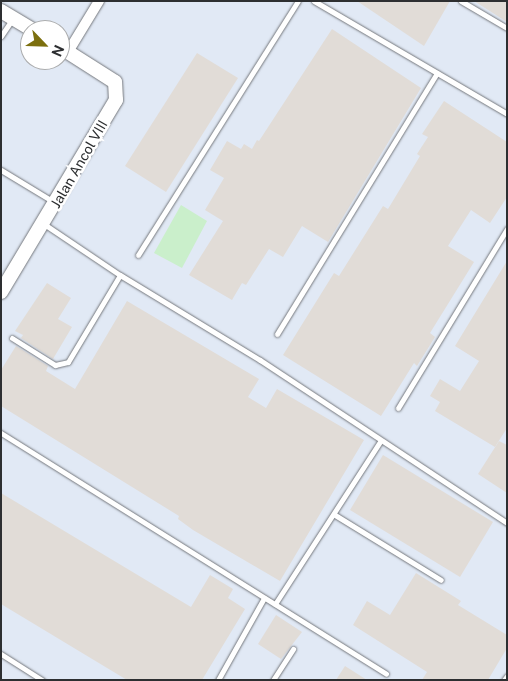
<!DOCTYPE html>
<html>
<head>
<meta charset="utf-8">
<style>
  body { margin:0 }
  #map { position:relative; width:508px; height:681px; overflow:hidden; background:#f1f5fa; font-family:"Public Sans",sans-serif }
  div>[style] { position:absolute }
  .built>* { inset:0; background:#e1e9f5 }
  .green>* { inset:0; background:#caefcb }
  .building>* { inset:0; background:#e1dcd7 }
  .roads { filter:drop-shadow(0 0 1px #75787d) drop-shadow(0 0 1px #75787d) }
  .lane>* { height:5px; margin:-2.5px; padding:0 2.5px; transform-origin:2.5px; border-radius:2.5px; background:#fff }
  .street>* { height:10px; margin:-5px; padding:0 5px; transform-origin:5px; border-radius:5px; background:#fff }
  .secondary>* { height:14px; margin:-7px; padding:0 7px; transform-origin:7px; border-radius:7px; background:#fff }
  span { translate:-50% -50%; white-space:nowrap; text-align:center; line-height:1.15; -webkit-text-stroke:5px #fff; paint-order:stroke }
  .street-label { font-size:14px; color:#2d2f31 }
  .frame { position:absolute; inset:0; border:2px solid #2d2f31; pointer-events:none }
  .north { position:absolute; left:20px; top:20px; width:50px; height:50px; box-sizing:border-box; background:#fff; border:1px solid #abacad; border-radius:50%; rotate:114deg; font-size:14px; font-weight:700; line-height:20px; text-align:center; color:#2d2f31 }
  .north::after { content:''; display:block; margin:auto; width:18px; height:22px; background:#7c6f0e; clip-path:polygon(50% 0,100% 100%,50% 72%,0 100%) }
</style>
</head>
<body>
<div id="map">
  <div class="built">
    <i style="clip-path:polygon(evenodd,1px 1px,507px 1px,507px 680px,1px 680px,1px 1px,30px 30px,60px 30px,60px 60px,30px 60px,30px 30px)"></i>
  </div>
  <div class="green">
    <i style="clip-path:polygon(181px 205px,207px 221px,182px 268px,154px 253px)"></i>
  </div>
  <div class="building">
    <i style="clip-path:polygon(357px 1px,450px 1px,424px 46px)"></i>
    <i style="clip-path:polygon(474px 1px,507px 1px,507px 22px)"></i>
    <i style="clip-path:polygon(332px 29px,421px 88px,328px 242px,302px 226px,283px 257px,269px 249px,246px 285px,242px 283px,232px 300px,189px 275px,223px 221px,205px 210px,224px 178px,210px 170px,227px 141px,241px 149px,244px 144px,252px 149px,257px 140px,259px 141px)"></i>
    <i style="clip-path:polygon(197px 53px,238px 78px,166px 192px,125px 166px)"></i>
    <i style="clip-path:polygon(444px 101px,507px 142px,507px 197px,490px 223px,471px 210px,448px 246px,474px 262px,430px 333px,435px 337px,417px 366px,414px 363px,381px 416px,283px 355px,334px 273px,339px 276px,383px 206px,388px 209px,420px 156px,417px 154px,428px 137px,422px 134px)"></i>
    <i style="clip-path:polygon(507px 261px,507px 428px,495px 447px,435px 411px,440px 402px,430px 396px,440px 379px,460px 391px,479px 361px,455px 346px)"></i>
    <i style="clip-path:polygon(47px 283px,71px 298px,58px 319px,72px 327px,53px 359px,21px 338px,23px 335px,15px 331px)"></i>
    <i style="clip-path:polygon(127px 301px,259px 379px,248px 397px,266px 408px,277px 389px,364px 440px,280px 581px,193px 530px,178px 519px,179px 516px,1px 406px,1px 370px,16px 346px,48px 366px,46px 371px,75px 389px)"></i>
    <i style="clip-path:polygon(499px 441px,507px 445px,507px 493px,478px 474px)"></i>
    <i style="clip-path:polygon(383px 455px,493px 522px,460px 577px,350px 510px)"></i>
    <i style="clip-path:polygon(1px 493px,191px 607px,210px 575px,233px 589px,228px 598px,245px 609px,202px 680px,127px 680px,1px 604px)"></i>
    <i style="clip-path:polygon(416px 573px,461px 601px,458px 605px,507px 635px,507px 648px,488px 680px,422px 680px,427px 672px,353px 625px,367px 601px,390px 615px)"></i>
    <i style="clip-path:polygon(276px 615px,302px 632px,281px 659px,258px 644px)"></i>
    <i style="clip-path:polygon(345px 666px,367px 680px,336px 680px)"></i>
  </div>
  <div class="roads">
    <div class="lane">
      <i style="left:314px;top:1px;width:224px;rotate:30.3deg"></i>
      <i style="left:461px;top:1px;width:53px;rotate:30.4deg"></i>
      <i style="left:1px;top:36px;width:22px;rotate:-56deg"></i>
      <i style="left:1px;top:170px;width:62px;rotate:31.1deg"></i>
      <i style="left:44px;top:224px;width:92px;rotate:33.9deg"></i>
      <i style="left:120px;top:275px;width:164px;rotate:31.3deg"></i>
      <i style="left:260px;top:360px;width:296px;rotate:33.4deg"></i>
      <i style="left:138px;top:255px;width:300px;rotate:-57.8deg"></i>
      <i style="left:277px;top:334px;width:306px;rotate:-58.5deg"></i>
      <i style="left:12px;top:338px;width:51px;rotate:32.1deg"></i>
      <i style="left:55px;top:365px;width:13px;rotate:-13deg"></i>
      <i style="left:68px;top:362px;width:101px;rotate:-59.1deg"></i>
      <i style="left:398px;top:408px;width:210px;rotate:-58.7deg"></i>
      <i style="left:1px;top:433px;width:454px;rotate:32deg"></i>
      <i style="left:335px;top:515px;width:124px;rotate:31.5deg"></i>
      <i style="left:275px;top:604px;width:193px;rotate:-57.1deg"></i>
      <i style="left:1px;top:654px;width:49px;rotate:32.4deg"></i>
      <i style="left:218px;top:680px;width:94px;rotate:-60.7deg"></i>
      <i style="left:273px;top:680px;width:37px;rotate:-57deg"></i>
      <i style="left:504px;top:680px;width:5px;rotate:-53deg"></i>
    </div>
    <div class="street">
      <i style="left:68px;top:52px;width:60px;rotate:-58.7deg"></i>
    </div>
    <div class="secondary">
      <i style="left:1px;top:11px;width:37px;rotate:31deg"></i>
      <i style="left:1px;top:292px;width:224px;rotate:-59.1deg"></i>
      <i style="left:116px;top:100px;width:18px;rotate:-93deg"></i>
      <i style="left:115px;top:82px;width:65px;rotate:-147.5deg"></i>
    </div>
  </div>
  <div class="street-label">
    <span style="left:79px;top:164px;rotate:-60deg">Jalan Ancol VIII</span>
  </div>
  <div class="frame"></div>
  <div class="north">N</div>
</div>
</body>
</html>
